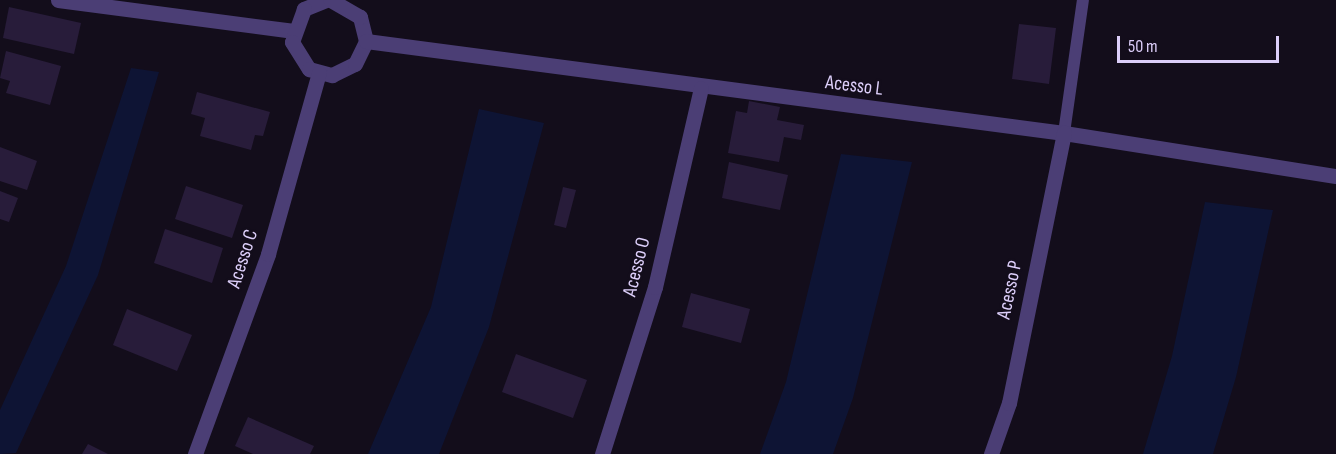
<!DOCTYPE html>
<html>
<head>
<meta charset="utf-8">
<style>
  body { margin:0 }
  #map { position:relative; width:1336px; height:454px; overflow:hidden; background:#130d1b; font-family:"Sofia Sans Condensed",sans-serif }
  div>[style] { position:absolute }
  .water>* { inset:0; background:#0e1434 }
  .building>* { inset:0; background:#281c3a }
  .lane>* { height:12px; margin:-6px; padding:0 6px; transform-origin:6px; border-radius:6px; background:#4b3e75 }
  .street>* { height:15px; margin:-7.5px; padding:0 7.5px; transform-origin:7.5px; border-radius:7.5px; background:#4b3e75 }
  span { translate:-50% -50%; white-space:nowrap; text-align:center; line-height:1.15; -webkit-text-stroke:5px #130d1b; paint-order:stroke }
  .street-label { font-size:20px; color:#dccef9 }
  .scale { position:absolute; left:1117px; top:36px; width:162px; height:27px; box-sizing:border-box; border:3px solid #dccef9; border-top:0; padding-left:8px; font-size:18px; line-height:21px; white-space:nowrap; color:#dccef9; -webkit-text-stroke:4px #130d1b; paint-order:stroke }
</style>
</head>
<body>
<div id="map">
  <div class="water">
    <i style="clip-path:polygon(131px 68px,159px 72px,98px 275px,16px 453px,0 454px,0 410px,66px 266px)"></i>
    <i style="clip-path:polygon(479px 109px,544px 123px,489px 327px,439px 454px,368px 454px,431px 307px)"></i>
    <i style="clip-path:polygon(841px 154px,912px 162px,853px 398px,833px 454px,760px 454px,786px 382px)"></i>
    <i style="clip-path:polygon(1205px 202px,1273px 210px,1236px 377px,1213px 454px,1143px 454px,1172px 356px)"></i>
  </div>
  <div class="building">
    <i style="clip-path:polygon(9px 7px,81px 23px,74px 54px,3px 38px)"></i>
    <i style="clip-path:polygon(1019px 24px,1056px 28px,1049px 84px,1012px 79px)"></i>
    <i style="clip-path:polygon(6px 51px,61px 66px,50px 105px,6px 93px,10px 81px,0 78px)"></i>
    <i style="clip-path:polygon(197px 92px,270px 112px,263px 136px,255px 135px,251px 150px,200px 136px,205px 118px,191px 114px)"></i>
    <i style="clip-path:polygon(749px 101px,780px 107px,777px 120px,804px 125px,801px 140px,784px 137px,779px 162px,728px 153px,736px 111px,747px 113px)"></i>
    <i style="clip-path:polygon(0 147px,37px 161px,27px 190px,0 181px)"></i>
    <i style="clip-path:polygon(729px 162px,788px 175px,780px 210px,722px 198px)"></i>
    <i style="clip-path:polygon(186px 186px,243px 205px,232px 238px,175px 219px)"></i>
    <i style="clip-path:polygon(563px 187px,576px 190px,566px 228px,554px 225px)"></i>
    <i style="clip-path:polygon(0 191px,18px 198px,9px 222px,0 219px)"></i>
    <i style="clip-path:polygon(165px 229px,223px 248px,212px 283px,154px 263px)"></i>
    <i style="clip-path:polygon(691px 293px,750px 309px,741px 343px,682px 327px)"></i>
    <i style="clip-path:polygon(127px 309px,192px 335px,177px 371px,113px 345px)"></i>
    <i style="clip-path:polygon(516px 354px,587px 380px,573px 418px,502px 392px)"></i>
    <i style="clip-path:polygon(248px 417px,314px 446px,310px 454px,253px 454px,235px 446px)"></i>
    <i style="clip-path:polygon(88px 444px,108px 454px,82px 454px)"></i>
  </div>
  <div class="lane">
    <i style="left:1064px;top:133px;width:134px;rotate:-81.9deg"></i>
  </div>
  <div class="street">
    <i style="left:58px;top:0;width:236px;rotate:7.5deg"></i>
    <i style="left:326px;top:0;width:24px;rotate:158deg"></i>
    <i style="left:304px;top:9px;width:35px;rotate:110deg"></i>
    <i style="left:292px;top:42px;width:32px;rotate:58deg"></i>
    <i style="left:309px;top:69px;width:24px;rotate:15deg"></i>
    <i style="left:332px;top:75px;width:25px;rotate:-26deg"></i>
    <i style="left:355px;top:64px;width:25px;rotate:-64deg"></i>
    <i style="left:366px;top:41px;width:25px;rotate:-104deg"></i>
    <i style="left:360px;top:17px;width:34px;rotate:-150deg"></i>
    <i style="left:366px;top:41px;width:704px;rotate:7.51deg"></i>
    <i style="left:1064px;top:133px;width:275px;rotate:9deg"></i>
    <i style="left:195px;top:454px;width:213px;rotate:-69.9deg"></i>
    <i style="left:268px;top:254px;width:188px;rotate:-74.3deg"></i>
    <i style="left:602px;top:454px;width:175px;rotate:-72.4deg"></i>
    <i style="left:655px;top:287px;width:204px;rotate:-77deg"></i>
    <i style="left:991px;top:454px;width:54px;rotate:-70.6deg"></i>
    <i style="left:1009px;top:403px;width:276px;rotate:-78.5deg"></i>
  </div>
  <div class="street-label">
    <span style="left:854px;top:86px;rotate:7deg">Acesso L</span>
    <span style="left:243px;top:259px;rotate:-72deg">Acesso C</span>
    <span style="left:637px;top:267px;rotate:-76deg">Acesso O</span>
    <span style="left:1010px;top:290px;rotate:-78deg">Acesso P</span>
  </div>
  <div class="scale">50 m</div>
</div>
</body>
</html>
